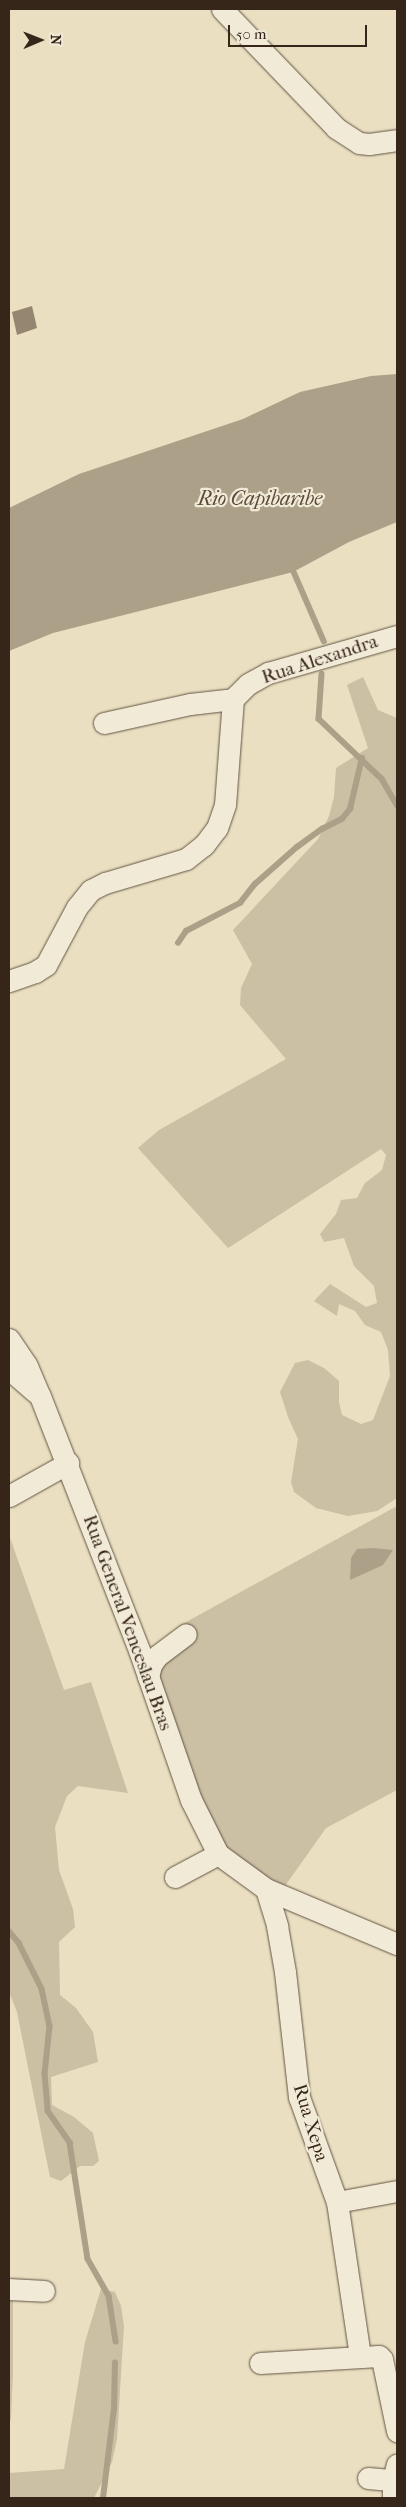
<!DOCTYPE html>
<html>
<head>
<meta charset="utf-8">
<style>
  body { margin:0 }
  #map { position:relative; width:406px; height:2507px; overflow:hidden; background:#eadfc1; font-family:"IM FELL French Canon",serif }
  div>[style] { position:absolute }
  .green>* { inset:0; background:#cbbfa4 }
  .water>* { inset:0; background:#ada088 }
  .stream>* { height:5.5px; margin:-2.75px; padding:0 2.75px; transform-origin:2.75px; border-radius:2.75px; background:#ada088 }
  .building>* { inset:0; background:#948670 }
  .roads { filter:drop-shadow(0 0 1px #635443) drop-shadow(0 0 1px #635443) }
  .minor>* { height:21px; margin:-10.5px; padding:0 10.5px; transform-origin:10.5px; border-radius:10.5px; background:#f1ead7 }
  span { translate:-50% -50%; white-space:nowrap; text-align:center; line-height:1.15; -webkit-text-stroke:4.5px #f1ead7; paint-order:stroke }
  .street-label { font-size:19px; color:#362519 }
  .water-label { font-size:20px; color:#5a4a3a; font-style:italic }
  .frame { position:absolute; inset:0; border:10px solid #362519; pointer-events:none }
  .north { position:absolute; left:15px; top:15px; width:50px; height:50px; -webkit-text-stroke:4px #f1ead7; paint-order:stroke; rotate:89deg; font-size:14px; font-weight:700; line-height:20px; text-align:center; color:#362519 }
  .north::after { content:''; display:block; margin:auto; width:18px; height:22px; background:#362519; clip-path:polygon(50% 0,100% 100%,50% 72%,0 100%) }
  .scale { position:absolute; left:228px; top:25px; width:139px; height:22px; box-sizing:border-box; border:2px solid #362519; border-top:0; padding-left:6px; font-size:15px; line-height:18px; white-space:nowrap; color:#362519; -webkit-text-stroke:4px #f1ead7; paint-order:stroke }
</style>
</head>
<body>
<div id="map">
  <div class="green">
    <i style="clip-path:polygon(363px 677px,378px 710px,397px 718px,397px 1498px,377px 1511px,348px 1516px,316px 1508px,294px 1492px,291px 1482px,298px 1439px,288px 1417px,280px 1392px,295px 1363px,308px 1360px,324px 1368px,339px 1381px,339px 1402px,342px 1415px,361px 1424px,373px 1420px,390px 1376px,388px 1350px,381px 1332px,365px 1325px,355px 1311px,339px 1304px,337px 1316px,314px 1301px,330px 1284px,366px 1307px,377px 1303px,374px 1286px,354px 1266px,344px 1238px,324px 1242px,320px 1234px,336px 1214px,341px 1200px,357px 1198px,365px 1183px,382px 1170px,386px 1155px,381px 1149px,228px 1248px,138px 1148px,159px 1130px,286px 1059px,240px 1005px,241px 988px,252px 964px,233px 930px,318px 839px,329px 816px,334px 797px,336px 768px,368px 748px,347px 685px)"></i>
    <i style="clip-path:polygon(397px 1506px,397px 1790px,326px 1828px,285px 1886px,256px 1875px,216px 1843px,165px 1702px,157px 1667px,179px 1626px)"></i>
    <i style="clip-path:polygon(9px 1535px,64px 1690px,91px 1682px,128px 1793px,78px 1786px,67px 1796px,55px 1827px,59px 1870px,73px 1909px,75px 1927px,59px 1942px,60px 1995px,76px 2008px,93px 2032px,98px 2062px,51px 2077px,52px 2105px,74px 2117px,93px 2133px,99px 2161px,93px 2166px,80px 2166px,61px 2181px,50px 2177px,17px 2012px,9px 1992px)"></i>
    <i style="clip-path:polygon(101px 2289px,115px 2292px,121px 2306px,124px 2326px,117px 2439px,112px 2462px,94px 2498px,9px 2498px,9px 2473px,64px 2469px,85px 2342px)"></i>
    <i style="clip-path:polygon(9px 2295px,13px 2295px,13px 2374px,11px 2419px,9px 2424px)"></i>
  </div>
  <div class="water">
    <i style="clip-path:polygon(397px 374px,397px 522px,349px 542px,293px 572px,53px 633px,9px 651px,9px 508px,79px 474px,243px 419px,300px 392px,371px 376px)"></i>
    <i style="clip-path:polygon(374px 1548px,393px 1550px,383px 1565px,350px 1580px,351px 1558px,357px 1549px)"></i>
  </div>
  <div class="stream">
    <i style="left:291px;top:565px;width:83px;rotate:66.5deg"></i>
    <i style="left:322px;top:674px;width:45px;rotate:93.8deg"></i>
    <i style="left:319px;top:719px;width:87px;rotate:43.6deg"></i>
    <i style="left:382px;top:779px;width:30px;rotate:60deg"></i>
    <i style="left:178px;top:943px;width:14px;rotate:-56deg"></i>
    <i style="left:186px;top:931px;width:61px;rotate:-27.4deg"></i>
    <i style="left:240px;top:903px;width:24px;rotate:-52deg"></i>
    <i style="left:255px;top:884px;width:56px;rotate:-41.4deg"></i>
    <i style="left:297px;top:847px;width:31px;rotate:-36deg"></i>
    <i style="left:322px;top:829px;width:22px;rotate:-27deg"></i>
    <i style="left:342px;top:819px;width:13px;rotate:-51deg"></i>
    <i style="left:350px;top:809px;width:52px;rotate:-76.8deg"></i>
    <i style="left:9px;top:1931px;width:16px;rotate:50deg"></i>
    <i style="left:19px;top:1943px;width:51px;rotate:63.4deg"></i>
    <i style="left:42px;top:1989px;width:38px;rotate:78deg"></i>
    <i style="left:50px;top:2026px;width:48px;rotate:95.9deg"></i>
    <i style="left:45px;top:2074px;width:37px;rotate:85deg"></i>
    <i style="left:48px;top:2111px;width:39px;rotate:55deg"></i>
    <i style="left:70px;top:2143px;width:117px;rotate:81.2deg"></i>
    <i style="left:88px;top:2259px;width:43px;rotate:60.4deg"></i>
    <i style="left:109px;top:2296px;width:46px;rotate:81.2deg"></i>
    <i style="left:103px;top:2498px;width:90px;rotate:-83deg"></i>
    <i style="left:114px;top:2409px;width:46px;rotate:-88.8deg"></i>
  </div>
  <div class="building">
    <i style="clip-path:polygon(32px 306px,37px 328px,17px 335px,12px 312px)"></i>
  </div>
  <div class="roads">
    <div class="minor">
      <i style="left:222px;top:9px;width:165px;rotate:46.2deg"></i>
      <i style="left:336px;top:128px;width:27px;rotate:33deg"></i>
      <i style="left:359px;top:143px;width:10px;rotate:6deg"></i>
      <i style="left:369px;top:144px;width:28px;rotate:-8deg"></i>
      <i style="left:104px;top:723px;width:88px;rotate:-12.5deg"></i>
      <i style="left:190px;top:704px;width:43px;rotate:-6.6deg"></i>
      <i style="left:9px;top:981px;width:28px;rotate:-19deg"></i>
      <i style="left:35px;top:972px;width:13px;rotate:-32deg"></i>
      <i style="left:46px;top:965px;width:66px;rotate:-61.9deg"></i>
      <i style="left:77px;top:907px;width:22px;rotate:-51deg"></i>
      <i style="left:91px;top:890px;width:16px;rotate:-27deg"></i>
      <i style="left:105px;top:883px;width:84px;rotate:-16.5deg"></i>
      <i style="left:186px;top:859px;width:23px;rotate:-38deg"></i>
      <i style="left:204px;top:845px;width:21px;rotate:-53deg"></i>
      <i style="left:217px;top:828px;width:24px;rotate:-71deg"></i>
      <i style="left:225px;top:805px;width:106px;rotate:-85.7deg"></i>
      <i style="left:233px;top:699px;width:21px;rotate:-45deg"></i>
      <i style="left:248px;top:684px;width:23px;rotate:-29deg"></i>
      <i style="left:268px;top:673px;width:134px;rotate:-16deg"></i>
      <i style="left:9px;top:1339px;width:32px;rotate:56deg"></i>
      <i style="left:27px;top:1366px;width:33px;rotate:67deg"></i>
      <i style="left:40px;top:1396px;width:273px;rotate:68.7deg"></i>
      <i style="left:139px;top:1650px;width:159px;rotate:70.9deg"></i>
      <i style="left:191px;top:1800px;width:60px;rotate:63.4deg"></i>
      <i style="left:218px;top:1854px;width:59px;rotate:36.1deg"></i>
      <i style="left:266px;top:1889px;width:142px;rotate:22.8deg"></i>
      <i style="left:9px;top:1369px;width:35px;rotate:41deg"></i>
      <i style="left:9px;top:1496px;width:68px;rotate:-29.2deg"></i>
      <i style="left:148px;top:1677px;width:12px;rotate:-76deg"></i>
      <i style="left:151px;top:1665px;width:11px;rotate:-56deg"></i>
      <i style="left:157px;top:1656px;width:36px;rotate:-37deg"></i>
      <i style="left:175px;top:1877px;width:49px;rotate:-28.1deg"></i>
      <i style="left:266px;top:1889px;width:39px;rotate:73deg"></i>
      <i style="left:277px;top:1926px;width:47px;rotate:80.1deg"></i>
      <i style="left:285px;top:1972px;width:126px;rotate:83.6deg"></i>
      <i style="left:299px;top:2097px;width:112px;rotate:70.1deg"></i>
      <i style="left:337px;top:2202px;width:156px;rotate:81.5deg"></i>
      <i style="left:337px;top:2202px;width:61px;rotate:-10.4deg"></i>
      <i style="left:9px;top:2289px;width:35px;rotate:3deg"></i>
      <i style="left:260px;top:2363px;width:119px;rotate:-3.4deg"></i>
      <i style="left:379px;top:2356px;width:4px;rotate:45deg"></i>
      <i style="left:382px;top:2359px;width:74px;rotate:78.2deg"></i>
      <i style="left:368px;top:2478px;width:25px;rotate:5deg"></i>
      <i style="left:393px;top:2498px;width:18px;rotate:-90deg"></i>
      <i style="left:393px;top:2480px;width:16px;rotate:-76deg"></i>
    </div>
  </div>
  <div class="street-label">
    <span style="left:320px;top:660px;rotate:-18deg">Rua Alexandra</span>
    <span style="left:127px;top:1623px;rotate:70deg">Rua General Venceslau Bras</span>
    <span style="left:310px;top:2123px;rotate:73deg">Rua Xepa</span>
  </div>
  <div class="water-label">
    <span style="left:260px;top:498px">Rio Capibaribe</span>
  </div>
  <div class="frame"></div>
  <div class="north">N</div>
  <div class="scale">50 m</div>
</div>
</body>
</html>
